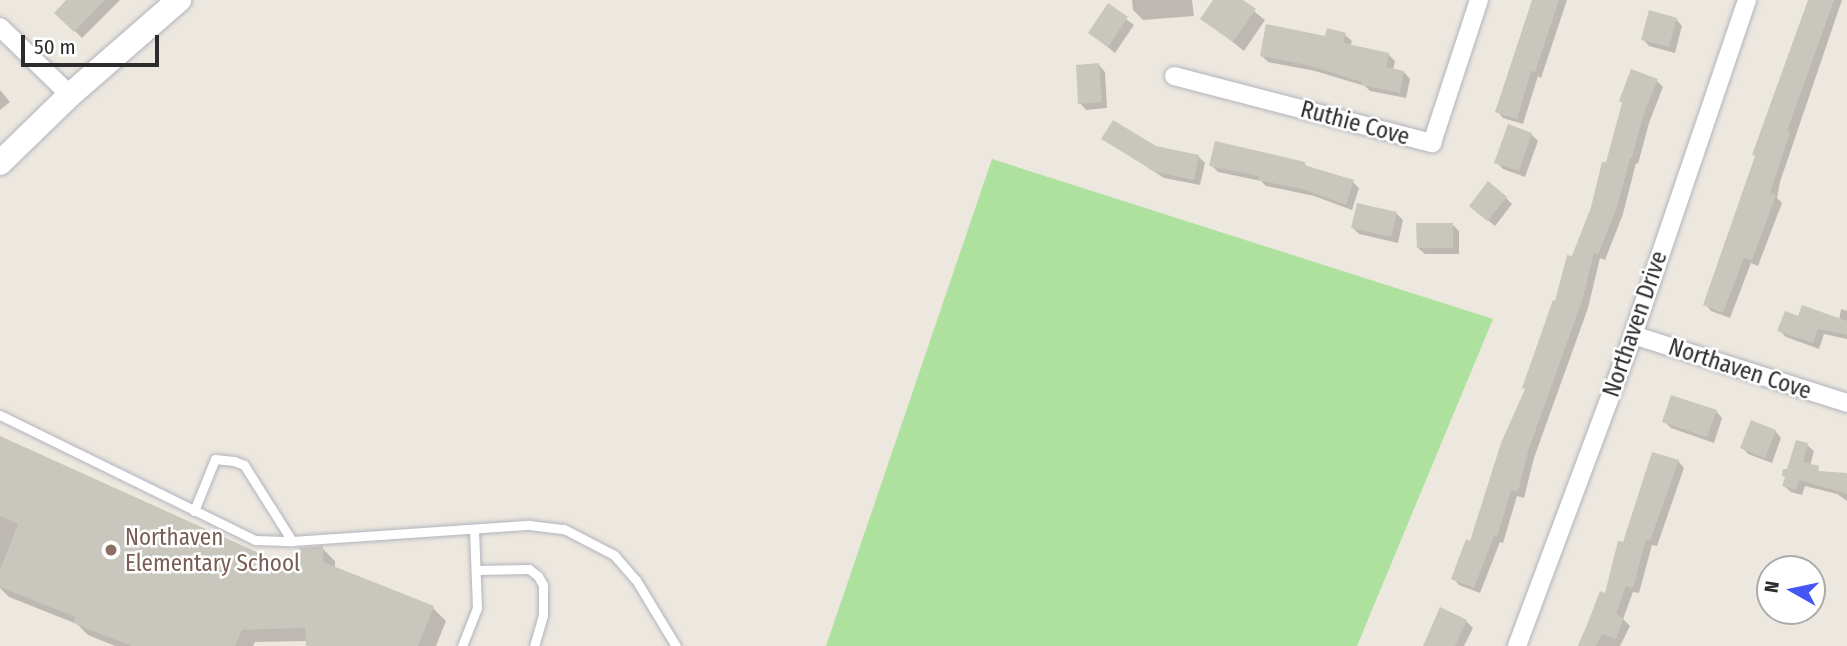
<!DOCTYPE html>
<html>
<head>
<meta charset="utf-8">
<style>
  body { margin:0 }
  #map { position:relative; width:1847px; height:646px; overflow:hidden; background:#ede8df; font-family:"Fira Sans Condensed",sans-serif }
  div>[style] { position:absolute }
  .green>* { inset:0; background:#aee19d }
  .shadow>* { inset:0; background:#0003 }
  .building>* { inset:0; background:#c9c6bd }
  .roads { filter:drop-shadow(0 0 2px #b2b3bf) drop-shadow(0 0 2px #b2b3bf) }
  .lane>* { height:9px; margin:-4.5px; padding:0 4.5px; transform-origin:4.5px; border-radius:4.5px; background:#fff }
  .street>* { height:18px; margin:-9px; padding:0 9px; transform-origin:9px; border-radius:9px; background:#fff }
  .secondary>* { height:24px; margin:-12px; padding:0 12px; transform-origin:12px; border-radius:12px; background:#fff }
  .dots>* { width:19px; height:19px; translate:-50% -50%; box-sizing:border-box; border:4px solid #fff; border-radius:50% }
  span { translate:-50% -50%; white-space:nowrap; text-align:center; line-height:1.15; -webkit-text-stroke:5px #fff; paint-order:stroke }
  .street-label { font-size:23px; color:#2c2c2c }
  .education-label { font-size:23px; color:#785e54 }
  .left { translate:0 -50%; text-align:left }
  .north { position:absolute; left:1756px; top:555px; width:70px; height:70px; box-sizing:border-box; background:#fff; border:2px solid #ababab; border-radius:50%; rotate:279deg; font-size:19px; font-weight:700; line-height:28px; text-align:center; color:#2c2c2c }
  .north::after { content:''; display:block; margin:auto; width:24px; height:32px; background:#4556f4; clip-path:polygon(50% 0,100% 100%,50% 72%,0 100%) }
  .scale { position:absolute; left:21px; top:35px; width:138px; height:32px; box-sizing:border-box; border:4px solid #2c2c2c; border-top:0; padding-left:9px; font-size:21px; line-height:24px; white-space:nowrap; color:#2c2c2c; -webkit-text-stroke:5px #fff; paint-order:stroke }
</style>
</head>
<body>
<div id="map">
  <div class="green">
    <i style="clip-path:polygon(992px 159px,1493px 319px,1357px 646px,826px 646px)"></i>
  </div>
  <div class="shadow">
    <i style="clip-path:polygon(69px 0,120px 0,82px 38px,57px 13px)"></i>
    <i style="clip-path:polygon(1132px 0,1192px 0,1194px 16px,1143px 20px,1133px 10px)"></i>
    <i style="clip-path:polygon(1215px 0,1240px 0,1265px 20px,1244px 51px,1203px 19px)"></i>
    <i style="clip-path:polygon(1533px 0,1567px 0,1541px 78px,1538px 76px,1523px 124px,1503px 118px,1497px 111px)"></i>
    <i style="clip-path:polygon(1810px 0,1842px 0,1780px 182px,1777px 198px,1782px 203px,1758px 266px,1751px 263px,1730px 318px,1711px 311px,1705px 304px)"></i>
    <i style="clip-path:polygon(1108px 6px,1134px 25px,1115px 53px,1090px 33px)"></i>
    <i style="clip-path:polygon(1676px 19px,1682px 26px,1675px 53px,1649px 46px,1643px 39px)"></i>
    <i style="clip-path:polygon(1345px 35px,1352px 41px,1350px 47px,1388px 54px,1395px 61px,1393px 70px,1404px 72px,1410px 79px,1406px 98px,1370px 91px,1365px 86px,1315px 71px,1268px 62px,1261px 55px)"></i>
    <i style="clip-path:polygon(1099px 65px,1105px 72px,1107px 108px,1086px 110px,1080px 103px)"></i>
    <i style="clip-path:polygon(1657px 81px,1663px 87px,1649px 123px,1638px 164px,1636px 163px,1623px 214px,1605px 260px,1600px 258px,1588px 308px,1534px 458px,1524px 498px,1517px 496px,1503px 543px,1500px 542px,1480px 593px,1459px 585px,1453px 578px,1471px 543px,1607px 165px)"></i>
    <i style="clip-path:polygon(0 90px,10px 102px,0 110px)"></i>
    <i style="clip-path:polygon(1531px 134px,1538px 141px,1525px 177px,1503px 169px,1496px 162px)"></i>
    <i style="clip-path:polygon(1103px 139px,1198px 156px,1205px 163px,1200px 185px,1164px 178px)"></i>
    <i style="clip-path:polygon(1304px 163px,1309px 169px,1353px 182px,1359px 188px,1352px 210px,1314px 196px,1266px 186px,1261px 181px,1218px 172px,1211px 165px)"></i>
    <i style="clip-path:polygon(1506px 198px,1512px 204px,1495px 226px,1478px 212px)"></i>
    <i style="clip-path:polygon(1396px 213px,1403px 220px,1398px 243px,1359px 234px,1353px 228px)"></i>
    <i style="clip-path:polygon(1452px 224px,1459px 231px,1459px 254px,1425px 254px,1418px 248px)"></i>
    <i style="clip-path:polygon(1841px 309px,1847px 311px,1847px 339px,1824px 334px,1819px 349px,1786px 337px,1779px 330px,1799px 318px,1839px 320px)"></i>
    <i style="clip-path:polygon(1716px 411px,1722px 418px,1714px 443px,1671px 428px,1664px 421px)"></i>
    <i style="clip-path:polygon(1775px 431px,1781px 438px,1772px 463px,1748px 454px,1742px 447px)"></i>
    <i style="clip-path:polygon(0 438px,260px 555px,274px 572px,301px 571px,322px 548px,335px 561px,335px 568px,433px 608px,446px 621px,436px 646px,307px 646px,307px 641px,255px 642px,253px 646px,115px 646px,88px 635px,77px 624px,9px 597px,0 588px)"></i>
    <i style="clip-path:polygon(1807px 445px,1814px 451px,1810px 466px,1823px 473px,1847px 475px,1847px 501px,1837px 494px,1805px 486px,1802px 495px,1791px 492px,1784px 486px,1789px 471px)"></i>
    <i style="clip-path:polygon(1678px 461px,1684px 468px,1657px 546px,1652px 545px,1639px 593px,1633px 592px,1623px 619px,1630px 626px,1620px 646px,1578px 646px,1601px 593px,1606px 595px,1624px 544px)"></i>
    <i style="clip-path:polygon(1466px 621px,1473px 628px,1464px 646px,1426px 646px)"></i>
  </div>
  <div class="building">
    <i style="clip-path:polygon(66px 0,105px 0,74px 32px,54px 13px)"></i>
    <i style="clip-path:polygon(1213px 0,1243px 0,1256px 9px,1233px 42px,1200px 19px)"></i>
    <i style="clip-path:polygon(1532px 0,1559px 0,1535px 72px,1531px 71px,1517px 119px,1495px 112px)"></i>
    <i style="clip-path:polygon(1808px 0,1834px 0,1787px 131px,1790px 132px,1770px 193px,1776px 195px,1752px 260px,1744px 258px,1723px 313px,1703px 305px,1755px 156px,1752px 155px)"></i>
    <i style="clip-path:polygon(1108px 3px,1128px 17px,1108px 47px,1088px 33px)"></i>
    <i style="clip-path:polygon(1649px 10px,1677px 18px,1669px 47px,1641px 40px)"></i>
    <i style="clip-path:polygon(1266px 24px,1325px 36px,1327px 28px,1346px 33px,1343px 43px,1389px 53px,1386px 67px,1404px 71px,1400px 93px,1361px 85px,1362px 82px,1307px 65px,1260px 56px)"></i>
    <i style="clip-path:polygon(1099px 63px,1102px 102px,1078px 104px,1076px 65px)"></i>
    <i style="clip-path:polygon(1631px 69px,1658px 79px,1643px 116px,1632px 158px,1630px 158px,1617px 207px,1598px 255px,1594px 253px,1582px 301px,1528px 451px,1518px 492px,1511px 490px,1497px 537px,1494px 536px,1474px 588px,1451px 579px,1466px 539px,1470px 541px,1501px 443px,1525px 389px,1522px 388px,1553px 300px,1555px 301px,1567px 255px,1572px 256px,1591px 207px,1602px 162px,1606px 162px,1622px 103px,1619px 101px)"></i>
    <i style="clip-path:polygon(1113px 120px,1156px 146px,1199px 155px,1194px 180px,1156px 172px,1101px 139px)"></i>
    <i style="clip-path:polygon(1508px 124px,1532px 133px,1519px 171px,1494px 163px)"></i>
    <i style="clip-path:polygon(1215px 141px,1305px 162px,1304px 165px,1354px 180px,1346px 205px,1306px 190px,1258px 180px,1259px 176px,1209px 166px)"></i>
    <i style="clip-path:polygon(1488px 181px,1507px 197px,1487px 221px,1469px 206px)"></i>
    <i style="clip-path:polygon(1357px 203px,1397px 212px,1391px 237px,1351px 228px)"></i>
    <i style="clip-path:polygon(1416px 223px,1453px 223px,1453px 248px,1417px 248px)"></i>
    <i style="clip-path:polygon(1802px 305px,1847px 321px,1847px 335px,1818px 329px,1813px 343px,1777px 331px,1785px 311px,1798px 316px)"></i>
    <i style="clip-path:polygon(1671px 395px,1717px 410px,1707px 437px,1662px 422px)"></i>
    <i style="clip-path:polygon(1751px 420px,1776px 430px,1765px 458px,1740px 448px)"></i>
    <i style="clip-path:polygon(0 436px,261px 554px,262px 571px,299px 570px,299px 548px,323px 546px,323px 562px,434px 606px,418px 646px,306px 646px,305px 628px,242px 630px,235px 646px,132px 646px,73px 623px,75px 617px,0 587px,0 570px,18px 524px,0 516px)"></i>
    <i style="clip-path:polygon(1796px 440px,1808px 443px,1803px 462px,1819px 466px,1818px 471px,1847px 473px,1847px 494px,1799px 480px,1796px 490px,1782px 486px,1785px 477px,1782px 476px,1783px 469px,1787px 469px)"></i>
    <i style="clip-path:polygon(1652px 452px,1679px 460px,1650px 541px,1646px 539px,1633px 588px,1626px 586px,1616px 614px,1624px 618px,1616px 639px,1602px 634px,1596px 646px,1579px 646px,1600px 591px,1605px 593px,1618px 541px,1623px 542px)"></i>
    <i style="clip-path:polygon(1440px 607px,1467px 620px,1455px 646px,1423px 646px)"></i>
  </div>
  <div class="roads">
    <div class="lane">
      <i style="left:0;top:415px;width:284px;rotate:26.1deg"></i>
      <i style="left:255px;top:540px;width:37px;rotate:2deg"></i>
      <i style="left:292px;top:541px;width:238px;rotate:-3.9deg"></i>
      <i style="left:529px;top:525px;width:35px;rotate:7deg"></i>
      <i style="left:564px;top:529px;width:56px;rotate:27.5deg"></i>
      <i style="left:614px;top:555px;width:33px;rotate:49deg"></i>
      <i style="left:636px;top:580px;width:77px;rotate:58.8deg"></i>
      <i style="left:194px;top:511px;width:56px;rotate:-68deg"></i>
      <i style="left:215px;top:459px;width:19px;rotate:6deg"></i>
      <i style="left:234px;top:461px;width:11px;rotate:22deg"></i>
      <i style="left:244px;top:465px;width:90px;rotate:57.7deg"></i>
      <i style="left:476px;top:570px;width:53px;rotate:-1.1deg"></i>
      <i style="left:529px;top:569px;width:11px;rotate:38deg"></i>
      <i style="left:538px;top:576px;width:10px;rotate:61deg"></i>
      <i style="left:543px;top:585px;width:30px;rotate:90deg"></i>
      <i style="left:543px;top:615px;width:32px;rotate:106deg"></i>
      <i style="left:462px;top:646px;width:41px;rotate:-68.5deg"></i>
      <i style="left:477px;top:608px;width:79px;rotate:-92.2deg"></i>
    </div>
    <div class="street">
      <i style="left:0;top:27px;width:98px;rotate:44.2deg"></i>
      <i style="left:1174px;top:76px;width:267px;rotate:14.6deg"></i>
      <i style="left:1432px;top:143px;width:151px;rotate:-71.8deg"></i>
      <i style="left:1633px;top:335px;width:225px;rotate:17.6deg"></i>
      <i style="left:1517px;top:646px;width:332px;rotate:-69.5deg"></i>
      <i style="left:1633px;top:335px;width:354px;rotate:-71.2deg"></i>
    </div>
    <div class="secondary">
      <i style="left:0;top:163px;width:98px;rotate:-44.2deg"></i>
      <i style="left:70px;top:95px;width:145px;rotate:-41.1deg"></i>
    </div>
  </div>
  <div class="dots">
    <i style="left:111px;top:550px;background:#8d6e63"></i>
  </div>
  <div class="street-label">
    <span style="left:1355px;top:123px;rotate:15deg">Ruthie Cove</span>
    <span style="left:1635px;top:324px;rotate:-71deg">Northaven Drive</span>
    <span style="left:1740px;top:369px;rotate:18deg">Northaven Cove</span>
  </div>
  <div class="education-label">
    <span class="left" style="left:125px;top:550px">Northaven<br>Elementary School</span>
  </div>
  <div class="north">N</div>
  <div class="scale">50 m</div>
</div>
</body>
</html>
